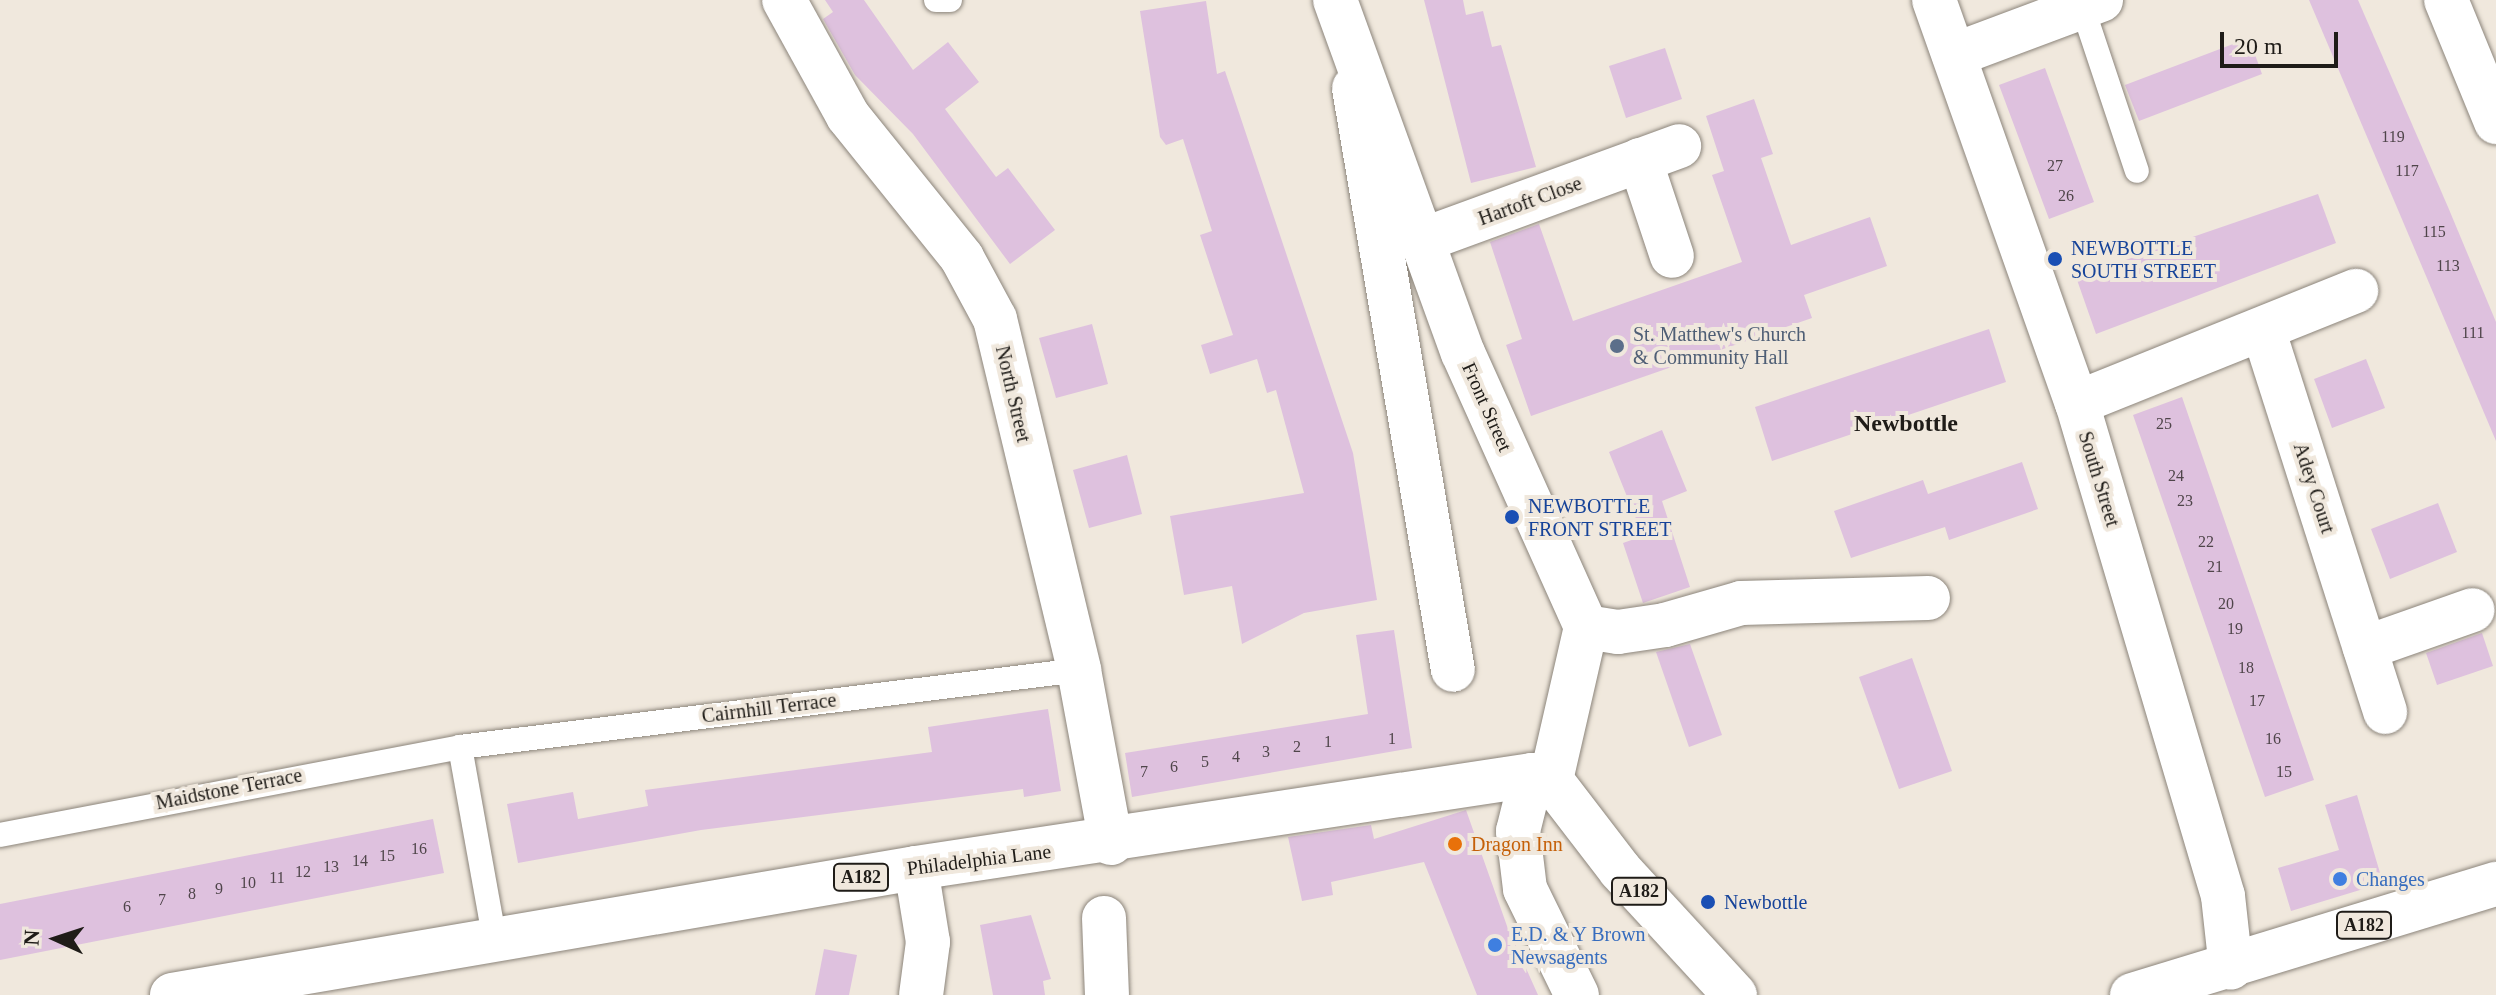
<!DOCTYPE html>
<html>
<head>
<meta charset="utf-8">
<style>
  body { margin:0 }
  #map { position:relative; width:2496px; height:995px; overflow:hidden; background:#f0e8dd; font-family:Georgia,serif }
  div>[style] { position:absolute }
  .building>* { inset:0; background:#dec1de }
  .roads { filter:drop-shadow(0 0 2px #8c857b) drop-shadow(0 0 2px #8c857b) }
  .service>* { height:24px; margin:-12px; padding:0 12px; transform-origin:12px; border-radius:12px; background:#fff }
  .minor>* { height:44px; margin:-22px; padding:0 22px; transform-origin:22px; border-radius:22px; background:#fff }
  .tertiary>* { height:44px; margin:-22px; padding:0 22px; transform-origin:22px; border-radius:22px; background:#fff }
  .primary>* { height:44px; margin:-22px; padding:0 22px; transform-origin:22px; border-radius:22px; background:#fff }
  .dots>* { width:22px; height:22px; translate:-50% -50%; box-sizing:border-box; border:4px solid #f0e8dd; border-radius:50% }
  span { translate:-50% -50%; white-space:nowrap; text-align:center; line-height:1.15; -webkit-text-stroke:8px #f0e8dd; paint-order:stroke }
  .number-label { font-size:16px; color:#4f454a }
  .number-label span { -webkit-text-stroke-width:0 }
  .shield-label span { padding:2px 6px; background:#f0e8dd; border:2px solid; border-radius:6px; -webkit-text-stroke-width:0 }
  .shield-label { font-size:18px; color:#1f1c18; font-weight:700 }
  .street-label { font-size:20px; color:#1f1c18 }
  .transit-label { font-size:20px; color:#164399 }
  .left { translate:0 -50%; text-align:left }
  .service-label { font-size:20px; color:#4e5e75 }
  .food-label { font-size:20px; color:#c56008 }
  .shop-label { font-size:20px; color:#366cbe }
  .quarter-label { font-size:24px; color:#1f1c18; font-weight:700 }
  .north { position:absolute; left:16px; top:899px; width:80px; height:80px; -webkit-text-stroke:6px #f0e8dd; paint-order:stroke; rotate:273deg; font-size:22px; font-weight:700; line-height:32px; text-align:center; color:#1f1c18 }
  .north::after { content:''; display:block; margin:auto; width:28px; height:36px; background:#1f1c18; clip-path:polygon(50% 0,100% 100%,50% 72%,0 100%) }
  .scale { position:absolute; left:2220px; top:32px; width:118px; height:36px; box-sizing:border-box; border:4px solid #1f1c18; border-top:0; padding-left:10px; font-size:24px; line-height:28px; white-space:nowrap; color:#1f1c18; -webkit-text-stroke:6px #f0e8dd; paint-order:stroke }
</style>
</head>
<body>
<div id="map">
  <div class="building">
    <i style="clip-path:polygon(825px 0,864px 0,913px 70px,948px 42px,979px 82px,945px 109px,996px 177px,1008px 168px,1055px 230px,1010px 264px,913px 134px,855px 75px,823px 19px,833px 12px)"></i>
    <i style="clip-path:polygon(1424px 0,1463px 0,1466px 15px,1483px 11px,1492px 47px,1501px 45px,1536px 167px,1471px 183px)"></i>
    <i style="clip-path:polygon(2309px 0,2358px 0,2448px 207px,2496px 322px,2496px 441px)"></i>
    <i style="clip-path:polygon(1206px 1px,1217px 74px,1225px 71px,1353px 453px,1377px 600px,1304px 613px,1242px 644px,1232px 586px,1184px 595px,1170px 516px,1304px 493px,1276px 390px,1267px 393px,1257px 359px,1210px 374px,1201px 345px,1233px 335px,1200px 235px,1212px 231px,1183px 139px,1166px 145px,1160px 137px,1140px 11px)"></i>
    <i style="clip-path:polygon(2249px 38px,2262px 74px,2139px 121px,2125px 85px)"></i>
    <i style="clip-path:polygon(1665px 48px,1682px 99px,1626px 118px,1609px 66px)"></i>
    <i style="clip-path:polygon(2045px 68px,2094px 202px,2049px 219px,1999px 85px)"></i>
    <i style="clip-path:polygon(1754px 99px,1773px 154px,1761px 158px,1791px 245px,1870px 217px,1887px 266px,1804px 295px,1812px 318px,1531px 416px,1506px 345px,1522px 339px,1490px 242px,1539px 224px,1573px 321px,1742px 262px,1712px 175px,1724px 171px,1706px 116px)"></i>
    <i style="clip-path:polygon(2318px 194px,2336px 243px,2096px 334px,2076px 277px)"></i>
    <i style="clip-path:polygon(1092px 324px,1108px 384px,1056px 398px,1039px 338px)"></i>
    <i style="clip-path:polygon(1989px 329px,2006px 382px,1772px 461px,1755px 407px)"></i>
    <i style="clip-path:polygon(2366px 359px,2385px 408px,2332px 428px,2314px 379px)"></i>
    <i style="clip-path:polygon(2182px 397px,2314px 780px,2265px 797px,2133px 415px)"></i>
    <i style="clip-path:polygon(1662px 430px,1687px 491px,1662px 501px,1690px 587px,1643px 603px,1623px 543px,1643px 536px,1609px 452px)"></i>
    <i style="clip-path:polygon(1127px 455px,1142px 514px,1089px 528px,1073px 470px)"></i>
    <i style="clip-path:polygon(2022px 462px,2038px 509px,1949px 540px,1945px 527px,1851px 558px,1834px 511px,1923px 480px,1928px 494px)"></i>
    <i style="clip-path:polygon(2438px 503px,2457px 552px,2390px 579px,2371px 529px)"></i>
    <i style="clip-path:polygon(1394px 630px,1412px 748px,1132px 797px,1125px 753px,1368px 714px,1356px 635px)"></i>
    <i style="clip-path:polygon(2482px 633px,2493px 666px,2437px 685px,2426px 653px)"></i>
    <i style="clip-path:polygon(1690px 644px,1722px 735px,1689px 747px,1656px 652px)"></i>
    <i style="clip-path:polygon(1912px 658px,1952px 771px,1899px 789px,1859px 677px)"></i>
    <i style="clip-path:polygon(1048px 709px,1061px 791px,1024px 797px,1023px 789px,701px 830px,518px 863px,507px 804px,573px 792px,578px 819px,648px 806px,645px 790px,932px 752px,928px 727px)"></i>
    <i style="clip-path:polygon(2357px 795px,2383px 883px,2291px 911px,2278px 868px,2339px 850px,2325px 805px)"></i>
    <i style="clip-path:polygon(1466px 810px,1507px 926px,1538px 995px,1477px 995px,1424px 862px,1331px 882px,1333px 895px,1302px 901px,1288px 837px,1371px 825px,1374px 839px)"></i>
    <i style="clip-path:polygon(433px 819px,444px 873px,0 960px,0 904px)"></i>
    <i style="clip-path:polygon(1031px 915px,1051px 979px,1043px 981px,1045px 995px,993px 995px,980px 925px)"></i>
    <i style="clip-path:polygon(824px 949px,857px 955px,849px 995px,815px 995px)"></i>
  </div>
  <div class="roads">
    <div class="service">
      <i style="left:936px;top:0;width:14px"></i>
      <i style="left:2080px;top:0;width:180px;rotate:71.6deg"></i>
      <i style="left:460px;top:747px;width:197px;rotate:79.8deg"></i>
      <i style="left:0;top:835px;width:468px;rotate:-10.8deg"></i>
      <i style="left:460px;top:747px;width:624px;rotate:-7.09deg"></i>
    </div>
    <div class="minor">
      <i style="left:784px;top:0;width:132px;rotate:61.1deg"></i>
      <i style="left:848px;top:116px;width:182px;rotate:51.2deg"></i>
      <i style="left:962px;top:258px;width:69px;rotate:61.6deg"></i>
      <i style="left:995px;top:319px;width:361px;rotate:76.5deg"></i>
      <i style="left:1079px;top:670px;width:176px;rotate:79.5deg"></i>
      <i style="left:2446px;top:0;width:132px;rotate:67.7deg"></i>
      <i style="left:1954px;top:55px;width:157px;rotate:-20.5deg"></i>
      <i style="left:1354px;top:88px;width:590px;rotate:80.35deg"></i>
      <i style="left:1640px;top:160px;width:101px;rotate:71.6deg"></i>
      <i style="left:1420px;top:241px;width:276px;rotate:-20.1deg"></i>
      <i style="left:2263px;top:329px;width:402px;rotate:72.3deg"></i>
      <i style="left:2077px;top:403px;width:301px;rotate:-21.9deg"></i>
      <i style="left:1586px;top:627px;width:32px;rotate:9deg"></i>
      <i style="left:1618px;top:632px;width:48px;rotate:-8.5deg"></i>
      <i style="left:1665px;top:625px;width:79px;rotate:-16.1deg"></i>
      <i style="left:1741px;top:603px;width:187px;rotate:-1.5deg"></i>
      <i style="left:2365px;top:648px;width:114px;rotate:-19.4deg"></i>
      <i style="left:1532px;top:775px;width:58px;rotate:104deg"></i>
      <i style="left:1518px;top:831px;width:58px;rotate:83.1deg"></i>
      <i style="left:1525px;top:889px;width:118px;rotate:63.9deg"></i>
      <i style="left:916px;top:868px;width:75px;rotate:80.8deg"></i>
      <i style="left:928px;top:942px;width:53px;rotate:97.5deg"></i>
      <i style="left:1104px;top:918px;width:77px;rotate:87.8deg"></i>
    </div>
    <div class="tertiary">
      <i style="left:1335px;top:0;width:375px;rotate:70.1deg"></i>
      <i style="left:1463px;top:353px;width:300px;rotate:65.8deg"></i>
      <i style="left:1586px;top:627px;width:157px;rotate:102.9deg"></i>
      <i style="left:1934px;top:0;width:428px;rotate:70.5deg"></i>
      <i style="left:2077px;top:403px;width:514px;rotate:73.5deg"></i>
      <i style="left:2223px;top:896px;width:72px;rotate:83.7deg"></i>
    </div>
    <div class="primary">
      <i style="left:172px;top:995px;width:755px;rotate:-9.69deg"></i>
      <i style="left:916px;top:868px;width:623px;rotate:-8.59deg"></i>
      <i style="left:1532px;top:775px;width:20px;rotate:15deg"></i>
      <i style="left:1551px;top:780px;width:113px;rotate:52.5deg"></i>
      <i style="left:1620px;top:870px;width:170px;rotate:47.4deg"></i>
      <i style="left:2132px;top:995px;width:381px;rotate:-17deg"></i>
    </div>
  </div>
  <div class="dots">
    <i style="left:2055px;top:259px;background:#1a4fb4"></i>
    <i style="left:1617px;top:346px;background:#5c6f8a"></i>
    <i style="left:1512px;top:517px;background:#1a4fb4"></i>
    <i style="left:1455px;top:844px;background:#e8710a"></i>
    <i style="left:2340px;top:879px;background:#3f7fe0"></i>
    <i style="left:1708px;top:902px;background:#1a4fb4"></i>
    <i style="left:1495px;top:945px;background:#3f7fe0"></i>
  </div>
  <div class="number-label">
    <span style="left:2393px;top:137px">119</span>
    <span style="left:2055px;top:166px">27</span>
    <span style="left:2407px;top:171px">117</span>
    <span style="left:2066px;top:196px">26</span>
    <span style="left:2434px;top:232px">115</span>
    <span style="left:2448px;top:266px">113</span>
    <span style="left:2473px;top:333px">111</span>
    <span style="left:2164px;top:424px">25</span>
    <span style="left:2176px;top:476px">24</span>
    <span style="left:2185px;top:501px">23</span>
    <span style="left:2206px;top:542px">22</span>
    <span style="left:2215px;top:567px">21</span>
    <span style="left:2226px;top:604px">20</span>
    <span style="left:2235px;top:629px">19</span>
    <span style="left:2246px;top:668px">18</span>
    <span style="left:2257px;top:701px">17</span>
    <span style="left:1392px;top:739px">1</span>
    <span style="left:2273px;top:739px">16</span>
    <span style="left:1328px;top:742px">1</span>
    <span style="left:1297px;top:747px">2</span>
    <span style="left:1266px;top:752px">3</span>
    <span style="left:1236px;top:757px">4</span>
    <span style="left:1205px;top:762px">5</span>
    <span style="left:1174px;top:767px">6</span>
    <span style="left:1144px;top:772px">7</span>
    <span style="left:2284px;top:772px">15</span>
    <span style="left:419px;top:849px">16</span>
    <span style="left:387px;top:856px">15</span>
    <span style="left:360px;top:861px">14</span>
    <span style="left:331px;top:867px">13</span>
    <span style="left:303px;top:872px">12</span>
    <span style="left:277px;top:878px">11</span>
    <span style="left:248px;top:883px">10</span>
    <span style="left:219px;top:889px">9</span>
    <span style="left:192px;top:894px">8</span>
    <span style="left:162px;top:900px">7</span>
    <span style="left:127px;top:907px">6</span>
  </div>
  <div class="shield-label">
    <span style="left:861px;top:877px">A182</span>
    <span style="left:1639px;top:891px">A182</span>
    <span style="left:2364px;top:925px">A182</span>
  </div>
  <div class="street-label">
    <span style="left:1530px;top:201px;rotate:-20deg">Hartoft Close</span>
    <span style="left:1013px;top:394px;rotate:77deg">North Street</span>
    <span style="left:1487px;top:407px;rotate:66deg">Front Street</span>
    <span style="left:2099px;top:479px;rotate:73deg">South Street</span>
    <span style="left:2314px;top:488px;rotate:72deg">Adey Court</span>
    <span style="left:769px;top:708px;rotate:-7deg">Cairnhill Terrace</span>
    <span style="left:229px;top:789px;rotate:-11deg">Maidstone Terrace</span>
    <span style="left:979px;top:860px;rotate:-7deg">Philadelphia Lane</span>
  </div>
  <div class="transit-label">
    <span class="left" style="left:2071px;top:260px">NEWBOTTLE<br>SOUTH STREET</span>
    <span class="left" style="left:1528px;top:518px">NEWBOTTLE<br>FRONT STREET</span>
    <span class="left" style="left:1724px;top:902px">Newbottle</span>
  </div>
  <div class="service-label">
    <span class="left" style="left:1633px;top:346px">St. Matthew's Church<br>&amp; Community Hall</span>
  </div>
  <div class="food-label">
    <span class="left" style="left:1471px;top:844px">Dragon Inn</span>
  </div>
  <div class="shop-label">
    <span class="left" style="left:2356px;top:879px">Changes</span>
    <span class="left" style="left:1511px;top:946px">E.D. &amp; Y Brown<br>Newsagents</span>
  </div>
  <div class="quarter-label">
    <span style="left:1906px;top:424px">Newbottle</span>
  </div>
  <div class="north">N</div>
  <div class="scale">20 m</div>
</div>
</body>
</html>
